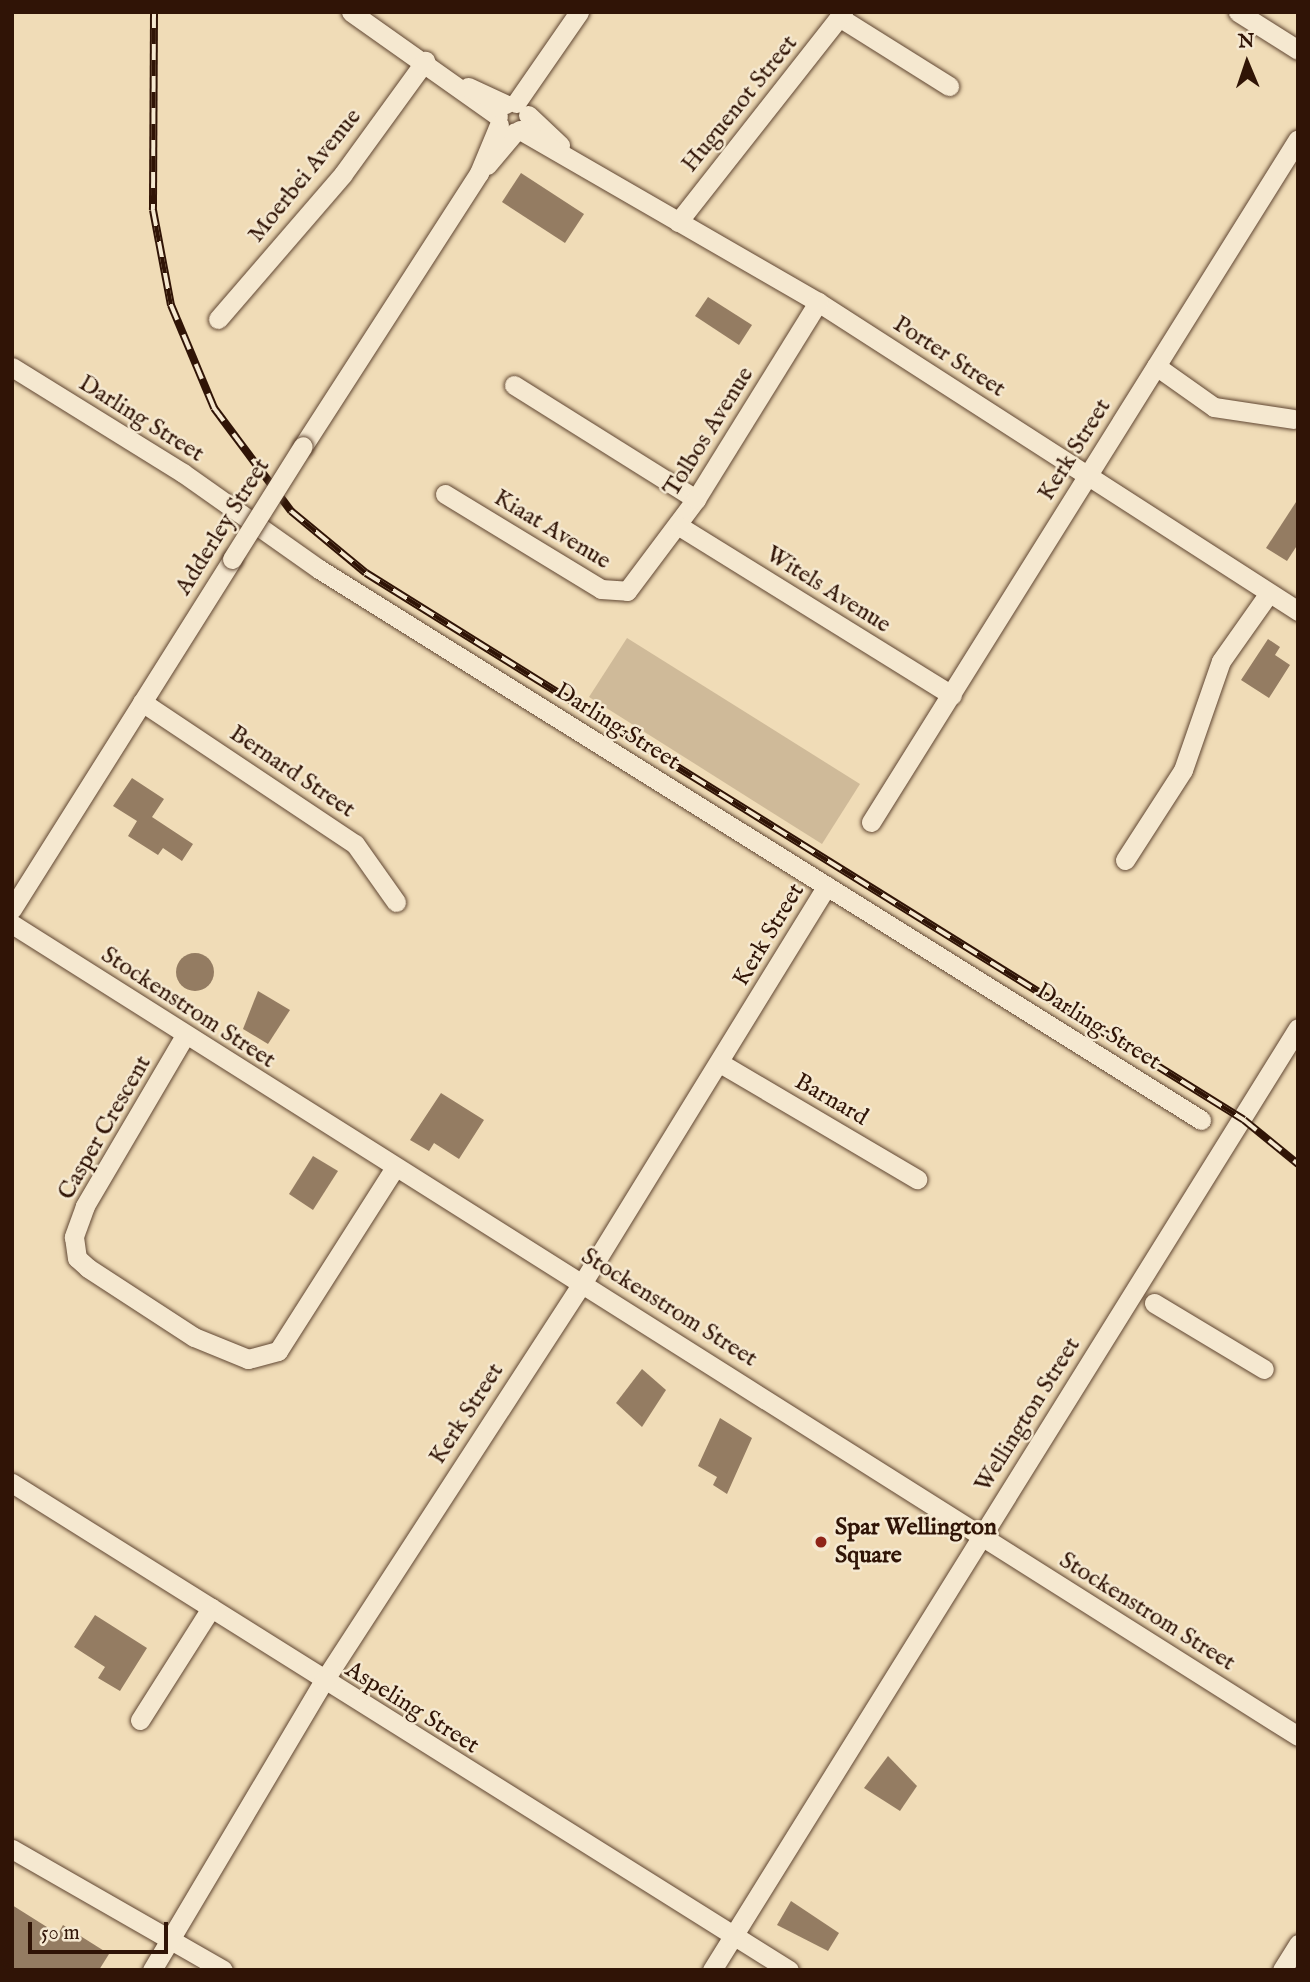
<!DOCTYPE html>
<html>
<head>
<meta charset="utf-8">
<style>
  body { margin:0 }
  #map { position:relative; width:1310px; height:1982px; overflow:hidden; background:#f0dcb7; font-family:"IM FELL English",serif }
  div>[style] { position:absolute }
  .green>* { inset:0; background:#cfba99 }
  .building>* { inset:0; background:#947c62 }
  .round { border-radius:50% }
  .roads { filter:drop-shadow(0 0 2px #604632) drop-shadow(0 0 2px #604632) }
  .minor>* { height:19px; margin:-9.5px; padding:0 9.5px; transform-origin:9.5px; border-radius:9.5px; background:#f5e8d0 }
  .rail>* { height:8px; margin-top:-4px; transform-origin:0; background:repeating-linear-gradient(90deg,#f5e8d0 0 16px,#301406 0 32px); box-sizing:border-box; border-block:2px solid #301406 }
  .bridges { filter:drop-shadow(0 0 2px #604632) drop-shadow(0 0 2px #604632) }
  .minor-bridge>* { height:19px; margin:-9.5px; padding:0 9.5px; transform-origin:9.5px; border-radius:9.5px; background:#f5e8d0 }
  .dots>* { width:19px; height:19px; translate:-50% -50%; box-sizing:border-box; border:4px solid #f5e8d0; border-radius:50% }
  span { translate:-50% -50%; white-space:nowrap; text-align:center; line-height:1.15; -webkit-text-stroke:5px #f5e8d0; paint-order:stroke }
  .street-label { font-size:24px; color:#301406 }
  .poi-label { font-size:24px; color:#301406; font-weight:700 }
  .left { translate:0 -50%; text-align:left }
  .frame { position:absolute; inset:0; border:14px solid #301406; pointer-events:none }
  .north { position:absolute; left:1212px; top:28px; width:70px; height:70px; -webkit-text-stroke:5px #f5e8d0; paint-order:stroke; rotate:358deg; font-size:19px; font-weight:700; line-height:28px; text-align:center; color:#301406 }
  .north::after { content:''; display:block; margin:auto; width:24px; height:32px; background:#301406; clip-path:polygon(50% 0,100% 100%,50% 72%,0 100%) }
  .scale { position:absolute; left:28px; top:1922px; width:140px; height:32px; box-sizing:border-box; border:4px solid #301406; border-top:0; padding-left:9px; font-size:21px; line-height:24px; white-space:nowrap; color:#301406; -webkit-text-stroke:5px #f5e8d0; paint-order:stroke }
</style>
</head>
<body>
<div id="map">
  <div class="green">
    <i style="clip-path:polygon(627px 638px,860px 784px,822px 844px,589px 697px)"></i>
  </div>
  <div class="building">
    <i style="clip-path:polygon(521px 173px,584px 214px,565px 243px,502px 202px)"></i>
    <i style="clip-path:polygon(708px 297px,752px 325px,739px 345px,695px 316px)"></i>
    <i style="clip-path:polygon(1298px 499px,1298px 544px,1287px 561px,1266px 548px)"></i>
    <i style="clip-path:polygon(1268px 639px,1280px 647px,1275px 655px,1290px 665px,1269px 698px,1241px 680px)"></i>
    <i style="clip-path:polygon(132px 778px,164px 799px,152px 817px,193px 844px,182px 861px,163px 848px,158px 855px,128px 836px,137px 821px,113px 806px)"></i>
    <i class="round" style="left:176px;top:953px;width:38px;height:38px"></i>
    <i style="clip-path:polygon(258px 991px,290px 1010px,268px 1044px,243px 1029px)"></i>
    <i style="clip-path:polygon(441px 1093px,484px 1120px,459px 1159px,434px 1143px,429px 1151px,410px 1140px)"></i>
    <i style="clip-path:polygon(313px 1156px,338px 1171px,313px 1210px,289px 1194px)"></i>
    <i style="clip-path:polygon(642px 1369px,666px 1390px,642px 1427px,616px 1403px)"></i>
    <i style="clip-path:polygon(720px 1418px,752px 1438px,727px 1494px,713px 1485px,717px 1477px,698px 1466px)"></i>
    <i style="clip-path:polygon(95px 1615px,147px 1648px,120px 1691px,98px 1678px,105px 1667px,74px 1647px)"></i>
    <i style="clip-path:polygon(888px 1756px,917px 1786px,900px 1811px,864px 1788px)"></i>
    <i style="clip-path:polygon(791px 1901px,839px 1933px,828px 1951px,777px 1925px)"></i>
    <i style="clip-path:polygon(12px 1905px,58px 1934px,63px 1925px,109px 1954px,99px 1970px,12px 1970px)"></i>
  </div>
  <div class="roads">
    <div class="minor">
      <i style="left:351px;top:12px;width:180px;rotate:35.3deg"></i>
      <i style="left:1238px;top:12px;width:71px;rotate:32.3deg"></i>
      <i style="left:839px;top:17px;width:130px;rotate:32.1deg"></i>
      <i style="left:468px;top:87px;width:41px;rotate:24.7deg"></i>
      <i style="left:516px;top:103px;width:111px;rotate:-55.3deg"></i>
      <i style="left:528px;top:115px;width:44px;rotate:43.2deg"></i>
      <i style="left:520px;top:130px;width:344px;rotate:30deg"></i>
      <i style="left:818px;top:302px;width:571px;rotate:32.77deg"></i>
      <i style="left:487px;top:165px;width:43px;rotate:-49.7deg"></i>
      <i style="left:678px;top:222px;width:267px;rotate:-51.8deg"></i>
      <i style="left:218px;top:319px;width:191px;rotate:-49.2deg"></i>
      <i style="left:343px;top:174px;width:140px;rotate:-54deg"></i>
      <i style="left:1156px;top:366px;width:71px;rotate:35.3deg"></i>
      <i style="left:1214px;top:407px;width:80px;rotate:8.6deg"></i>
      <i style="left:12px;top:367px;width:201px;rotate:31.8deg"></i>
      <i style="left:183px;top:473px;width:166px;rotate:35.2deg"></i>
      <i style="left:319px;top:569px;width:1040px;rotate:31.99deg"></i>
      <i style="left:514px;top:385px;width:215px;rotate:32.1deg"></i>
      <i style="left:303px;top:446px;width:325px;rotate:-57.2deg"></i>
      <i style="left:479px;top:173px;width:52px;rotate:-67.4deg"></i>
      <i style="left:445px;top:494px;width:183px;rotate:31.3deg"></i>
      <i style="left:601px;top:589px;width:26px;rotate:4deg"></i>
      <i style="left:627px;top:591px;width:115px;rotate:-53.1deg"></i>
      <i style="left:696px;top:499px;width:232px;rotate:-58.2deg"></i>
      <i style="left:679px;top:526px;width:321px;rotate:31.8deg"></i>
      <i style="left:142px;top:702px;width:256px;rotate:33.7deg"></i>
      <i style="left:355px;top:844px;width:71px;rotate:54.7deg"></i>
      <i style="left:871px;top:822px;width:805px;rotate:-57.99deg"></i>
      <i style="left:1125px;top:860px;width:107px;rotate:-57.2deg"></i>
      <i style="left:1183px;top:770px;width:115px;rotate:-70.8deg"></i>
      <i style="left:1221px;top:661px;width:83px;rotate:-54.8deg"></i>
      <i style="left:12px;top:909px;width:413px;rotate:-57.8deg"></i>
      <i style="left:12px;top:924px;width:1521px;rotate:32.27deg"></i>
      <i style="left:184px;top:1037px;width:196px;rotate:120.4deg"></i>
      <i style="left:85px;top:1206px;width:33px;rotate:110deg"></i>
      <i style="left:74px;top:1237px;width:21px;rotate:82deg"></i>
      <i style="left:77px;top:1258px;width:15px;rotate:42deg"></i>
      <i style="left:88px;top:1268px;width:126px;rotate:33.1deg"></i>
      <i style="left:194px;top:1337px;width:58px;rotate:22.2deg"></i>
      <i style="left:248px;top:1359px;width:31px;rotate:-15deg"></i>
      <i style="left:278px;top:1351px;width:218px;rotate:-57.5deg"></i>
      <i style="left:720px;top:1063px;width:229px;rotate:30.5deg"></i>
      <i style="left:1154px;top:1303px;width:128px;rotate:31deg"></i>
      <i style="left:12px;top:1483px;width:917px;rotate:32.08deg"></i>
      <i style="left:140px;top:1720px;width:133px;rotate:-57.6deg"></i>
      <i style="left:12px;top:1849px;width:243px;rotate:29.8deg"></i>
      <i style="left:152px;top:1970px;width:335px;rotate:-59.3deg"></i>
      <i style="left:323px;top:1682px;width:477px;rotate:-57deg"></i>
      <i style="left:583px;top:1282px;width:465px;rotate:-58.4deg"></i>
      <i style="left:712px;top:1970px;width:1109px;rotate:-58.12deg"></i>
      <i style="left:1282px;top:1970px;width:31px;rotate:-58deg"></i>
    </div>
  </div>
  <div class="rail">
    <i style="left:154px;top:12px;width:198px;rotate:90.3deg"></i>
    <i style="left:153px;top:210px;width:97px;rotate:79.3deg"></i>
    <i style="left:171px;top:305px;width:112px;rotate:67.3deg"></i>
    <i style="left:214px;top:408px;width:129px;rotate:53.2deg"></i>
    <i style="left:291px;top:511px;width:97px;rotate:39.6deg"></i>
    <i style="left:366px;top:573px;width:1034px;rotate:31.92deg"></i>
    <i style="left:1244px;top:1120px;width:70px;rotate:39.2deg"></i>
  </div>
  <div class="bridges">
    <div class="minor-bridge">
      <i style="left:232px;top:559px;width:133px;rotate:-57.9deg"></i>
    </div>
  </div>
  <div class="dots">
    <i style="left:821px;top:1542px;background:#8f2418"></i>
  </div>
  <div class="street-label">
    <span style="left:740px;top:104px;rotate:-51deg">Huguenot Street</span>
    <span style="left:305px;top:176px;rotate:-51deg">Moerbei Avenue</span>
    <span style="left:949px;top:357px;rotate:33deg">Porter Street</span>
    <span style="left:141px;top:419px;rotate:32deg">Darling Street</span>
    <span style="left:709px;top:432px;rotate:-58deg">Tolbos Avenue</span>
    <span style="left:1075px;top:450px;rotate:-58deg">Kerk Street</span>
    <span style="left:223px;top:527px;rotate:-58deg">Adderley Street</span>
    <span style="left:552px;top:530px;rotate:31deg">Kiaat Avenue</span>
    <span style="left:828px;top:590px;rotate:32deg">Witels Avenue</span>
    <span style="left:617px;top:727px;rotate:32deg">Darling Street</span>
    <span style="left:292px;top:772px;rotate:34deg">Bernard Street</span>
    <span style="left:769px;top:935px;rotate:-59deg">Kerk Street</span>
    <span style="left:188px;top:1008px;rotate:33deg">Stockenstrom Street</span>
    <span style="left:1098px;top:1027px;rotate:32deg">Darling Street</span>
    <span style="left:831px;top:1100px;rotate:30deg">Barnard</span>
    <span style="left:105px;top:1128px;rotate:-60deg">Casper Crescent</span>
    <span style="left:669px;top:1308px;rotate:32deg">Stockenstrom Street</span>
    <span style="left:467px;top:1414px;rotate:-57deg">Kerk Street</span>
    <span style="left:1028px;top:1415px;rotate:-58deg">Wellington Street</span>
    <span style="left:1147px;top:1612px;rotate:32deg">Stockenstrom Street</span>
    <span style="left:412px;top:1708px;rotate:32deg">Aspeling Street</span>
  </div>
  <div class="poi-label">
    <span class="left" style="left:835px;top:1542px">Spar Wellington<br>Square</span>
  </div>
  <div class="frame"></div>
  <div class="north">N</div>
  <div class="scale">50 m</div>
</div>
</body>
</html>
